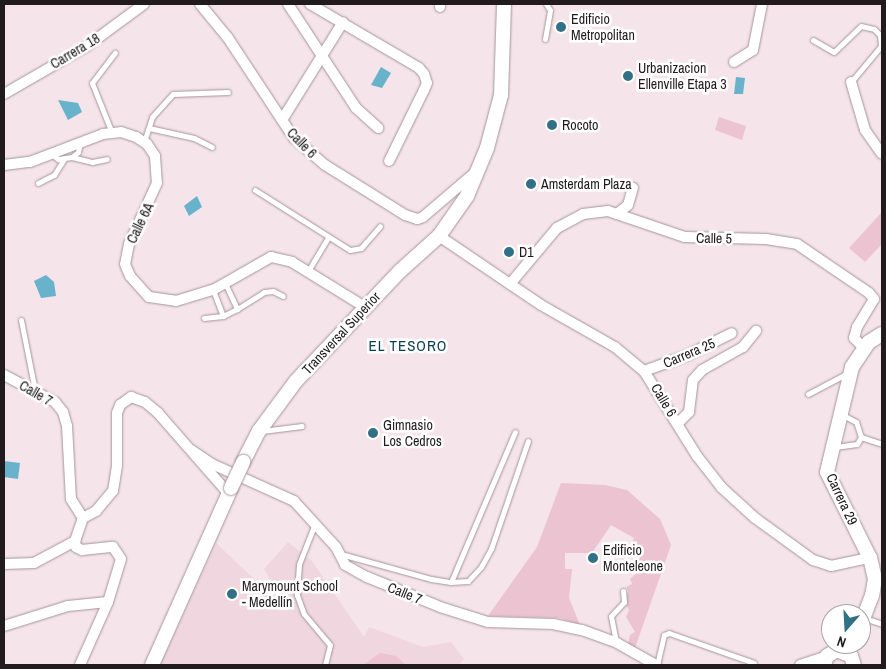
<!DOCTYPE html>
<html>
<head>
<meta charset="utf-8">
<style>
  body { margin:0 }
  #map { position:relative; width:886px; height:669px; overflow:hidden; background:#f5e4e9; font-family:"Archivo Narrow",sans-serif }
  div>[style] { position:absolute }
  .built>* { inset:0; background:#f0d7df }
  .green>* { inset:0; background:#ecc3d0 }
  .water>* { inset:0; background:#68b2cc }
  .roads { filter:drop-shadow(0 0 1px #a4959a) drop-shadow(0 0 1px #a4959a) }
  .lane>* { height:5px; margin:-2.5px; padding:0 2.5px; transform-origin:2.5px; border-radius:2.5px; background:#fff }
  .street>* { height:10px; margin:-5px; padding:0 5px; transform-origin:5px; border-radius:5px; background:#fff }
  .secondary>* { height:14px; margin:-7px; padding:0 7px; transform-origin:7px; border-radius:7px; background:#fff }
  .bridges { filter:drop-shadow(0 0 1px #a4959a) drop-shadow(0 0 1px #a4959a) }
  .secondary-bridge>* { height:14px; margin:-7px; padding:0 7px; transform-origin:7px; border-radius:7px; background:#fff }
  .dots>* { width:14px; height:14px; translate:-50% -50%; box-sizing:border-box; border:2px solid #fff; border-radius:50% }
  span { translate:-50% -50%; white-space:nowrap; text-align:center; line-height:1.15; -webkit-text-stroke:5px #fff; paint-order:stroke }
  .poi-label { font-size:14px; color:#211b1d }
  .left { translate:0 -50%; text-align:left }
  .street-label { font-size:14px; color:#211b1d }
  .neighbourhood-label { font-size:15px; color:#063e4f; letter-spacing:1px }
  .frame { position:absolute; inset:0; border:5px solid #211b1d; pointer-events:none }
  .north { position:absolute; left:821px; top:604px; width:50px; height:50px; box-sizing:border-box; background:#fff; border:1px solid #a6a4a5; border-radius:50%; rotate:199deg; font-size:14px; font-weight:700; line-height:20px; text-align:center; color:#211b1d }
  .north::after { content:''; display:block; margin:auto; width:18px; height:22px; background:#317085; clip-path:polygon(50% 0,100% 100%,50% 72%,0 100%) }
</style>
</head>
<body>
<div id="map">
  <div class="built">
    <i style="clip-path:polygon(288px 542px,312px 561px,364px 637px,369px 627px,423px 647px,451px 642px,464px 659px,459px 665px,160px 665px,216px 543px,289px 612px,264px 569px)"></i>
  </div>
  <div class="green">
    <i style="clip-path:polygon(719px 117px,746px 126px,742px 140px,715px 130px)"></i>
    <i style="clip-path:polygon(882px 212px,882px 244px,865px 262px,849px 248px)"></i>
    <i style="clip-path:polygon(561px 483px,605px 485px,627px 490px,660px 519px,671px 545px,635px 648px,628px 644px,630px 635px,635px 632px,626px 617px,629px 610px,625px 603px,628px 591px,626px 587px,632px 584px,630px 579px,637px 573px,639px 556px,631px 544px,634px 538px,611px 525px,592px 553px,565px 553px,565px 569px,572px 569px,569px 598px,580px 625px,560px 618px,488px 616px,537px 547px)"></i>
    <i style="clip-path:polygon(380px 653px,396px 656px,406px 665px,363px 665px)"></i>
  </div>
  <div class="water">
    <i style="clip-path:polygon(381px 67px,391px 73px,382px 88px,371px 85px)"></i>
    <i style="clip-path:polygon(736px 77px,745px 78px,743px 94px,734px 94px)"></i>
    <i style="clip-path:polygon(58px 100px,78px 103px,82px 112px,68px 120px)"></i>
    <i style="clip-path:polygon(197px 196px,202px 207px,189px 216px,184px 206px)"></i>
    <i style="clip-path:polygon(46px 275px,54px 282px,56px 296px,41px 298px,34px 281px)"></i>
    <i style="clip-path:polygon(4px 461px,20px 463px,18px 479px,4px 477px)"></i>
  </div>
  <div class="roads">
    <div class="lane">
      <i style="left:545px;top:39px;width:29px;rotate:-80deg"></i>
      <i style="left:550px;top:10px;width:7px;rotate:-124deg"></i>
      <i style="left:813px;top:40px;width:24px;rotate:30deg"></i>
      <i style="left:834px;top:52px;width:37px;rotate:-44deg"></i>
      <i style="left:861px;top:26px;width:13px;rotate:13deg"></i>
      <i style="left:874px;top:29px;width:8px;rotate:45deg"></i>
      <i style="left:880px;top:35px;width:11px;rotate:85deg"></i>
      <i style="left:881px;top:46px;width:47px;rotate:129.8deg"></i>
      <i style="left:149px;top:128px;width:46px;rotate:12.5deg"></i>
      <i style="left:194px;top:138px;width:20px;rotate:27deg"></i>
      <i style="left:112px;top:133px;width:54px;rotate:-111.8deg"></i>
      <i style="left:92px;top:83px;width:38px;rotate:-53deg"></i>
      <i style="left:144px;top:142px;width:26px;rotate:-72deg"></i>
      <i style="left:152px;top:117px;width:31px;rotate:-48deg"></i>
      <i style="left:173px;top:94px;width:55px;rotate:-2.1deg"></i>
      <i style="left:51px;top:154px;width:9px;rotate:36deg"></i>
      <i style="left:58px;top:159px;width:14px;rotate:-8deg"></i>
      <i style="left:72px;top:157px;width:8px;rotate:-40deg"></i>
      <i style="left:78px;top:152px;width:9px;rotate:-77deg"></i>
      <i style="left:72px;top:157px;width:21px;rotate:14deg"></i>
      <i style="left:92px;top:162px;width:15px;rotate:-11deg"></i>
      <i style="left:38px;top:183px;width:18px;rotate:-27deg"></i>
      <i style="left:54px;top:175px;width:19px;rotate:-58deg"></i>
      <i style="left:255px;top:190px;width:112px;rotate:32.3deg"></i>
      <i style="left:350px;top:250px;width:11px;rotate:-10deg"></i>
      <i style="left:361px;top:248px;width:29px;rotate:-49deg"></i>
      <i style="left:308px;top:271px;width:39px;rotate:-59deg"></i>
      <i style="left:225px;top:283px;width:29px;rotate:65deg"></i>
      <i style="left:237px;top:309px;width:32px;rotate:-32deg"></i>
      <i style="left:264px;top:292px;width:9px;rotate:-6deg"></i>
      <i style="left:273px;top:291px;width:11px;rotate:27deg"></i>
      <i style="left:213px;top:290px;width:28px;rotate:69deg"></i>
      <i style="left:204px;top:318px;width:19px;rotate:-6deg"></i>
      <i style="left:223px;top:316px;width:16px;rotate:-27deg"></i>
      <i style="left:21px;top:320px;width:72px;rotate:78.8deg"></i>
      <i style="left:808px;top:394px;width:45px;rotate:-27.7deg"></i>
      <i style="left:262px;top:431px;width:40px;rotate:-7.1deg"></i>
      <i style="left:861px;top:437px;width:22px;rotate:18deg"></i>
      <i style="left:835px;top:447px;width:22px;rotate:-8deg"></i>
      <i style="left:857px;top:444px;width:8px;rotate:-60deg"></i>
      <i style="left:861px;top:437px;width:16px;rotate:-108deg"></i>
      <i style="left:856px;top:422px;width:17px;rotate:-152deg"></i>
      <i style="left:314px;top:526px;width:41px;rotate:111.5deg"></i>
      <i style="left:299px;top:564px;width:31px;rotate:94deg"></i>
      <i style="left:297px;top:595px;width:20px;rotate:70deg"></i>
      <i style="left:304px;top:614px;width:40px;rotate:50deg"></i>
      <i style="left:330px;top:645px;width:21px;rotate:104deg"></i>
      <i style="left:341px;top:554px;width:93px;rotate:15.5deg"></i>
      <i style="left:431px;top:579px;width:20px;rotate:9deg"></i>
      <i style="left:451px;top:582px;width:17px;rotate:-3deg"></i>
      <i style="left:468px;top:581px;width:19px;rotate:-47deg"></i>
      <i style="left:481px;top:567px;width:21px;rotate:-61deg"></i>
      <i style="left:491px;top:549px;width:114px;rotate:-71.1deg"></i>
      <i style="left:451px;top:582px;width:163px;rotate:-66.9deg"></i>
      <i style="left:864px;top:618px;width:19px;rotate:18deg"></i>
      <i style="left:616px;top:642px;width:26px;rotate:-101deg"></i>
      <i style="left:611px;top:616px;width:19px;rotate:-47deg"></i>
      <i style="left:624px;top:602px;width:11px;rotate:-95deg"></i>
      <i style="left:657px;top:665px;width:31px;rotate:-77deg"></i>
      <i style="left:664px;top:635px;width:5px;rotate:-22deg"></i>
      <i style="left:669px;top:633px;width:90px;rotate:19.4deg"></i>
    </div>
    <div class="street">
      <i style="left:200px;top:4px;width:44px;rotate:50.5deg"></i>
      <i style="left:228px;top:38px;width:120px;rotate:56.6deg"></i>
      <i style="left:294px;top:138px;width:41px;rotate:41.1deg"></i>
      <i style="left:325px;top:165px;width:94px;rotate:32deg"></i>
      <i style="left:405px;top:215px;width:13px;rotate:18deg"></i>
      <i style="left:417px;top:219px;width:6px;rotate:-18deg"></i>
      <i style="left:423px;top:217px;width:72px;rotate:-40.5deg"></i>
      <i style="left:288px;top:4px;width:124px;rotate:56.8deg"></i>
      <i style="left:356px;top:108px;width:30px;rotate:42deg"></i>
      <i style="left:310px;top:4px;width:126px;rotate:30.4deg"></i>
      <i style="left:419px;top:68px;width:8px;rotate:50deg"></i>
      <i style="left:424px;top:74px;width:9px;rotate:72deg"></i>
      <i style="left:427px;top:83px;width:8px;rotate:113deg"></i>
      <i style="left:424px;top:90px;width:79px;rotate:116.2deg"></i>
      <i style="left:440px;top:4px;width:3px;rotate:90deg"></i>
      <i style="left:734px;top:62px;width:22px;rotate:-32deg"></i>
      <i style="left:753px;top:50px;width:47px;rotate:-78.9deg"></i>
      <i style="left:851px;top:82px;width:50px;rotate:73.7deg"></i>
      <i style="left:865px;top:130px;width:29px;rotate:55deg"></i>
      <i style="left:4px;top:94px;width:96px;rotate:-30deg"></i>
      <i style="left:87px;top:46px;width:71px;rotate:-36.4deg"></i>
      <i style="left:282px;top:120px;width:115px;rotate:-58.1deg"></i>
      <i style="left:4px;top:165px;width:26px;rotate:-7deg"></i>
      <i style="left:30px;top:162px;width:78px;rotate:-21deg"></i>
      <i style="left:103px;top:134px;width:18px;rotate:-6deg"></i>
      <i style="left:121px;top:132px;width:16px;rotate:18deg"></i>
      <i style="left:136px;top:137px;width:13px;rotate:32deg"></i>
      <i style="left:147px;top:144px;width:14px;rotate:56deg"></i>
      <i style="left:155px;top:156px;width:27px;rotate:86deg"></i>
      <i style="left:157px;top:183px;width:67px;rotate:114.7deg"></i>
      <i style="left:129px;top:244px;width:20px;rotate:101deg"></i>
      <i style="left:125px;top:264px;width:13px;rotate:67deg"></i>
      <i style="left:130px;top:276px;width:28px;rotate:48deg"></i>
      <i style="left:149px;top:297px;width:27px;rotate:8deg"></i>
      <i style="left:176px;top:301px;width:39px;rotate:-17deg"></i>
      <i style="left:213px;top:290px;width:67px;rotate:-29.6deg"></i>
      <i style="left:271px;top:257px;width:22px;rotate:13deg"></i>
      <i style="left:292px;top:262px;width:86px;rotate:31.7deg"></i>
      <i style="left:617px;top:214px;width:14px;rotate:-39deg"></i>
      <i style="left:628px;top:205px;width:18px;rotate:-74deg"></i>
      <i style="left:439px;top:236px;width:123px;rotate:34.1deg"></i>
      <i style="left:541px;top:305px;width:85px;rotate:29.6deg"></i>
      <i style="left:615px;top:347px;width:38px;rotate:40deg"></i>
      <i style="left:644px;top:371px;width:100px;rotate:58.1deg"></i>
      <i style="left:697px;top:456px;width:39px;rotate:52deg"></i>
      <i style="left:721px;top:487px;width:46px;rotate:42.4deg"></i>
      <i style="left:755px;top:518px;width:72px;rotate:35.9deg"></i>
      <i style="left:813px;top:560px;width:19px;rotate:18deg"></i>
      <i style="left:831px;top:566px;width:40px;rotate:-12deg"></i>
      <i style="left:510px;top:284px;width:73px;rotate:-50deg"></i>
      <i style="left:557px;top:228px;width:30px;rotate:-28deg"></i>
      <i style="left:583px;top:214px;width:25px;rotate:-7deg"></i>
      <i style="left:608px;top:211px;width:81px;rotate:18.7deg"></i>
      <i style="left:685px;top:237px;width:81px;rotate:1.4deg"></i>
      <i style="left:766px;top:239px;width:31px;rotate:9deg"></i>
      <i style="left:797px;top:244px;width:87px;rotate:34.2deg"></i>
      <i style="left:869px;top:293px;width:8px;rotate:50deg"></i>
      <i style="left:874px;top:299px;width:33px;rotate:121deg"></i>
      <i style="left:857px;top:327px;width:11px;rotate:105deg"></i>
      <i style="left:854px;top:338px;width:14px;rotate:45deg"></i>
      <i style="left:644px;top:371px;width:45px;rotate:-19.7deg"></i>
      <i style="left:686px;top:356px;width:51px;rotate:-26.6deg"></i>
      <i style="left:4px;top:375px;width:58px;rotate:27.9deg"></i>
      <i style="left:55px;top:402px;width:13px;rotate:51deg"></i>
      <i style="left:63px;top:412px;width:15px;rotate:74deg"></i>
      <i style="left:67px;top:426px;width:73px;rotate:86.9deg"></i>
      <i style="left:71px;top:499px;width:22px;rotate:58deg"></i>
      <i style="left:678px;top:423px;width:16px;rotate:-45deg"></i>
      <i style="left:689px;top:412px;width:32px;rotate:-83deg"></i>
      <i style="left:693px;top:380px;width:13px;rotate:-48deg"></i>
      <i style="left:702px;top:370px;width:47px;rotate:-29.3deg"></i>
      <i style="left:743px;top:347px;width:21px;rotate:-51deg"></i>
      <i style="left:191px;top:450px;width:25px;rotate:34deg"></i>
      <i style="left:212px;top:464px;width:90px;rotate:24.3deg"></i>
      <i style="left:294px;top:501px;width:62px;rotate:47.6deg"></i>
      <i style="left:336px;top:547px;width:20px;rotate:63deg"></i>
      <i style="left:345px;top:565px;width:25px;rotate:29deg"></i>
      <i style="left:367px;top:577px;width:79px;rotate:22.3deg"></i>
      <i style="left:440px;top:607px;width:50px;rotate:17.4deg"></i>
      <i style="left:488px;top:622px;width:65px;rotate:1.8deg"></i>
      <i style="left:553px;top:624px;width:30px;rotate:12deg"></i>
      <i style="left:582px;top:630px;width:37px;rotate:20deg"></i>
      <i style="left:617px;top:643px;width:45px;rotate:29.4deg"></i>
      <i style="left:83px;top:518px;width:15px;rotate:-28deg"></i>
      <i style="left:96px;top:511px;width:26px;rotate:-50deg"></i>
      <i style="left:113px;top:491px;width:25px;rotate:-81deg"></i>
      <i style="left:117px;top:466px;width:53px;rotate:-90deg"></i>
      <i style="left:117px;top:413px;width:9px;rotate:-69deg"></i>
      <i style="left:120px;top:405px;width:14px;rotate:-36deg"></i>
      <i style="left:131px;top:397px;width:15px;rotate:20deg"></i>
      <i style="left:145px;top:402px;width:17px;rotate:40deg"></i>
      <i style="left:158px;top:413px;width:108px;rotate:48.8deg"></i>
      <i style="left:75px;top:541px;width:6px;rotate:81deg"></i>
      <i style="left:76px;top:547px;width:7px;rotate:27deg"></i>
      <i style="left:82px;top:550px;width:31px;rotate:-6deg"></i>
      <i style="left:113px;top:547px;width:14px;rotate:56deg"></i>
      <i style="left:121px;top:559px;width:45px;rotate:106.8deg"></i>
      <i style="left:108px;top:602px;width:69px;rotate:114deg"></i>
      <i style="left:4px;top:564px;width:30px;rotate:-2deg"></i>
      <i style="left:34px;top:563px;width:47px;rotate:-28.2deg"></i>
      <i style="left:75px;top:541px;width:24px;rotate:-71deg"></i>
      <i style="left:4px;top:626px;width:67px;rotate:-17.4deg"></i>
      <i style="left:68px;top:606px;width:40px;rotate:-5.7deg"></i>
      <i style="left:800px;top:665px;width:28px;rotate:-18deg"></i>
    </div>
    <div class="secondary">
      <i style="left:243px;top:462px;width:35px;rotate:-63deg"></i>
      <i style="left:259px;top:431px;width:62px;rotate:-53.5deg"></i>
      <i style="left:296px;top:381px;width:151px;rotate:-46.6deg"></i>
      <i style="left:400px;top:271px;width:52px;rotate:-41.9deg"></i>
      <i style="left:439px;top:236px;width:49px;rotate:-55deg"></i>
      <i style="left:467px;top:196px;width:52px;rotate:-67.4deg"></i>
      <i style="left:487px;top:148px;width:55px;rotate:-75.2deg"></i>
      <i style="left:501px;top:95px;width:91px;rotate:-88.1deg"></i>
      <i style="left:861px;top:624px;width:30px;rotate:-69deg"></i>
      <i style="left:872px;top:596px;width:17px;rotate:-80deg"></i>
      <i style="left:875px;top:579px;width:22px;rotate:-103deg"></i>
      <i style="left:870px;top:558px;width:96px;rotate:-116.6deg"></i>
      <i style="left:827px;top:472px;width:108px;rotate:-76.6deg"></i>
      <i style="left:852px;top:367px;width:30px;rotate:-56deg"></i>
      <i style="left:869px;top:342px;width:15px;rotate:-32deg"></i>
      <i style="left:152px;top:665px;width:194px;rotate:-65.9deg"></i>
      <i style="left:824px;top:665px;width:9px;rotate:-72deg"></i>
      <i style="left:827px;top:656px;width:12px;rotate:-31deg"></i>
      <i style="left:837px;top:650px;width:15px;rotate:23deg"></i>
      <i style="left:851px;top:656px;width:9px;rotate:72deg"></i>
    </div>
  </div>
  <div class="bridges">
    <div class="secondary-bridge">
      <i style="left:231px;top:488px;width:29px;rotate:-65deg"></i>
    </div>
  </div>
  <div class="dots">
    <i style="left:561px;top:27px;background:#317085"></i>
    <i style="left:628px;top:76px;background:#317085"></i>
    <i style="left:552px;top:125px;background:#317085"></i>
    <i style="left:531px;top:184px;background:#317085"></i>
    <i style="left:509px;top:252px;background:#317085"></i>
    <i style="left:373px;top:433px;background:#317085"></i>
    <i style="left:593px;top:558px;background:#317085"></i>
    <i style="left:232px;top:594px;background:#317085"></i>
  </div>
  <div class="poi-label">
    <span class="left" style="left:571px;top:27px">Edificio<br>Metropolitan</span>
    <span class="left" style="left:638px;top:76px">Urbanizacion<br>Ellenville Etapa 3</span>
    <span class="left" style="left:562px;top:125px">Rocoto</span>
    <span class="left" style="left:541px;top:184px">Amsterdam Plaza</span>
    <span class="left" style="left:519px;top:252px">D1</span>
    <span class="left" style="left:383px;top:433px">Gimnasio<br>Los Cedros</span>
    <span class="left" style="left:603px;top:558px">Edificio<br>Monteleone</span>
    <span class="left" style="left:242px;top:594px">Marymount School<br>- Medellín</span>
  </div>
  <div class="street-label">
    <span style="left:75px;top:51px;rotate:-31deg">Carrera 18</span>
    <span style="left:302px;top:143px;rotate:46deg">Calle 6</span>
    <span style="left:140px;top:223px;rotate:-64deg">Calle 6A</span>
    <span style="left:714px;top:238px;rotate:1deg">Calle 5</span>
    <span style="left:341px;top:333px;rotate:-47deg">Transversal Superior</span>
    <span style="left:689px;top:353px;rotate:-23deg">Carrera 25</span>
    <span style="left:36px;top:393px;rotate:30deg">Calle 7</span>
    <span style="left:664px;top:400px;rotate:59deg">Calle 6</span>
    <span style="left:842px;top:499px;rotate:65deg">Carrera 29</span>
    <span style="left:405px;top:593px;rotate:22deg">Calle 7</span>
  </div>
  <div class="neighbourhood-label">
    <span style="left:408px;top:346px">EL TESORO</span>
  </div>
  <div class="frame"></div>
  <div class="north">N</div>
</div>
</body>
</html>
